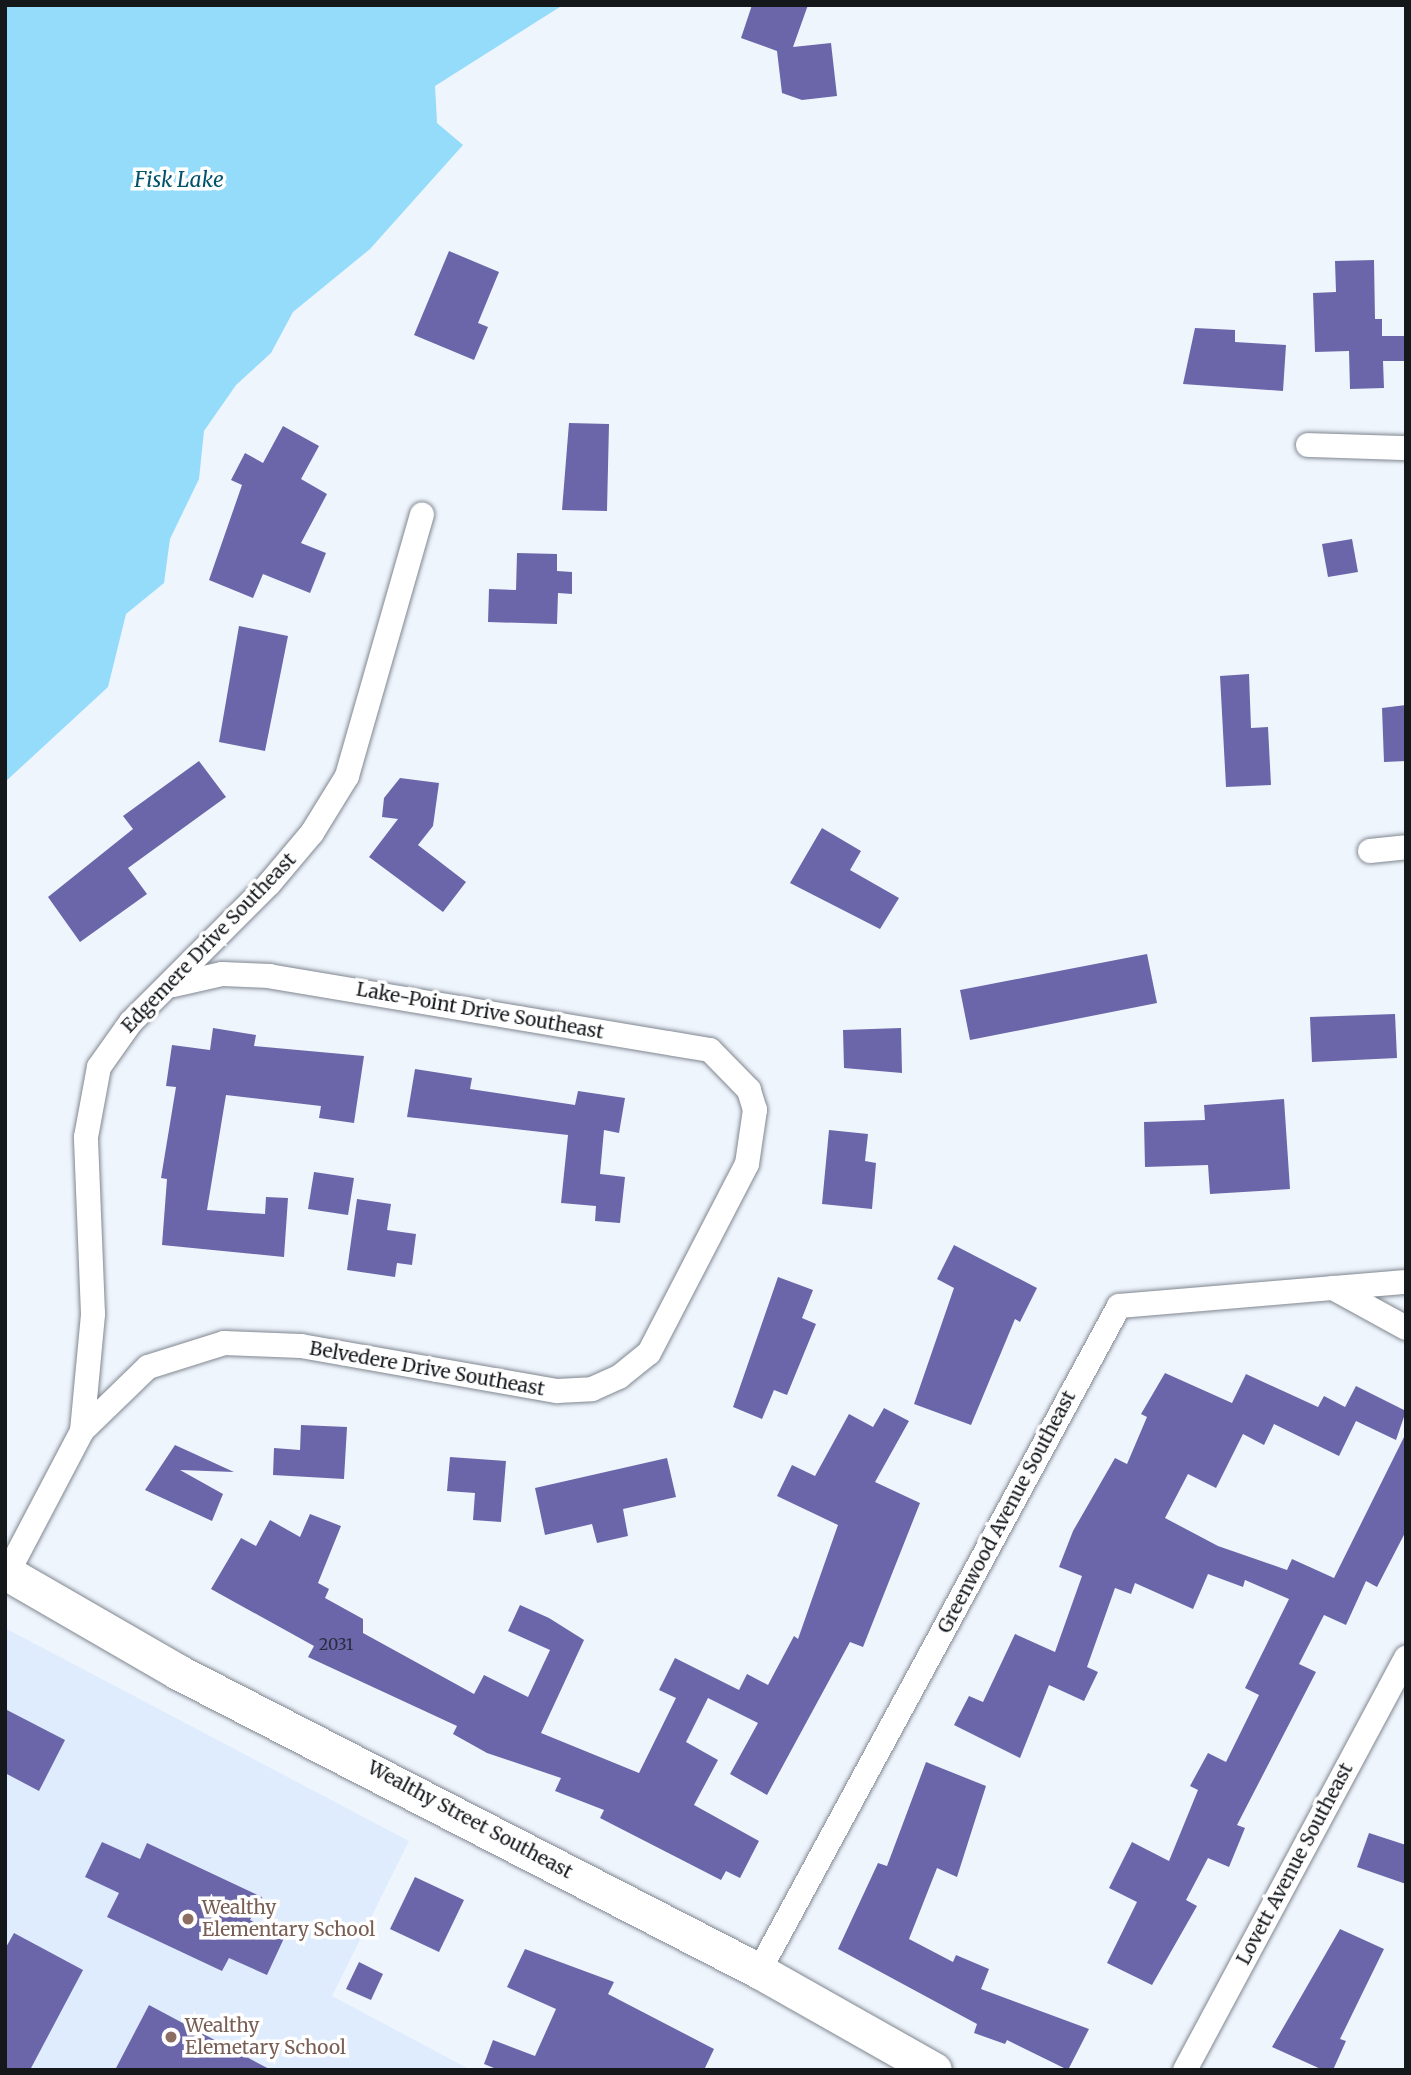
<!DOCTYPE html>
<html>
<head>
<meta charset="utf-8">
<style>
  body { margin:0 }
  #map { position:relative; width:1411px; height:2075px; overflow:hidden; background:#eff5fd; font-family:Merriweather,serif }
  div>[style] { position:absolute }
  .built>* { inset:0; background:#dfecfd }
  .water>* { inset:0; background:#95dcfa }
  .building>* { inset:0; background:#6b66a9 }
  .roads { filter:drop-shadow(0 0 2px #808790) drop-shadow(0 0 2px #808790) }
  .minor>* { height:24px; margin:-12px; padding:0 12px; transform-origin:12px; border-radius:12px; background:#fff }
  .secondary>* { height:35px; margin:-17.5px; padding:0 17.5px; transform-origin:17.5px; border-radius:17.5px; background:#fff }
  .dots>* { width:19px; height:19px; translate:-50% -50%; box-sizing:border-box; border:4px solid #fff; border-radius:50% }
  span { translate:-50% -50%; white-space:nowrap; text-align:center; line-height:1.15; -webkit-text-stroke:7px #fff; paint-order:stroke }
  .number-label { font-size:16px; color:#2a2c3e }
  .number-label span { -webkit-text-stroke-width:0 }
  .street-label { font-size:19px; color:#15181b }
  .education-label { font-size:19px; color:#785e54 }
  .left { translate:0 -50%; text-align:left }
  .water-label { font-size:21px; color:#00536b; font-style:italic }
  .frame { position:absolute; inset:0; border:7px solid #15181b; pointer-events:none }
</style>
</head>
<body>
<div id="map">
  <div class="built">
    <i style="clip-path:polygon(5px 1628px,409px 1841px,332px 1996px,471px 2070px,5px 2070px)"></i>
  </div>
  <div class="water">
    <i style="clip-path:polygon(5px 5px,563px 5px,435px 86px,437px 123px,463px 145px,370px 249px,293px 312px,271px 353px,236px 385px,204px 431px,199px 479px,170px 539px,164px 583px,126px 614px,108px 687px,5px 782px)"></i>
  </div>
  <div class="building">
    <i style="clip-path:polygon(752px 5px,808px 5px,793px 47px,831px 43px,837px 96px,802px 100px,782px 93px,777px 51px,741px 38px)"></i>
    <i style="clip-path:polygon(449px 251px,499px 272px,478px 323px,488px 327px,474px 360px,414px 335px)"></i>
    <i style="clip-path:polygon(1374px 260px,1375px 319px,1382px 319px,1382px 336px,1406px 336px,1406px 361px,1383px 361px,1384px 388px,1350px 389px,1349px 351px,1315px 352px,1313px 293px,1336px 292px,1335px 261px)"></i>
    <i style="clip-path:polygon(1195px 328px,1235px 330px,1235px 342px,1286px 345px,1283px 391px,1183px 384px)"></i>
    <i style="clip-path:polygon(569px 423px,609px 424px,607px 511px,562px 510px)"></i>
    <i style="clip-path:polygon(283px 426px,319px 446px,301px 479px,327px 494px,301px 543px,326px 553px,310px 593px,263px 574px,253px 598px,209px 580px,242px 485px,231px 480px,245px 453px,263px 463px)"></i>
    <i style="clip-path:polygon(1352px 539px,1358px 572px,1328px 577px,1322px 544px)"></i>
    <i style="clip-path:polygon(517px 553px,557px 554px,557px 571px,572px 572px,572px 594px,558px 593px,557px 624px,488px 622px,489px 589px,516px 590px)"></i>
    <i style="clip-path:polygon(239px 626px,288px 636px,265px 751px,219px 742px)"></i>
    <i style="clip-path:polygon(1249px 674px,1251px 728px,1268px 727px,1271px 785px,1226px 787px,1220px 676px)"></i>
    <i style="clip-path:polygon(1406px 705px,1406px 761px,1384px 762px,1382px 708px)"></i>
    <i style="clip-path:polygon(199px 761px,226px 797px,128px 868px,147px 894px,80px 942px,48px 897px,133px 829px,123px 816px)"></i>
    <i style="clip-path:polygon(400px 778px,439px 783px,433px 826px,418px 845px,466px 882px,443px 912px,369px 857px,398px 819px,382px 817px,384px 798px)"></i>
    <i style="clip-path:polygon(822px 828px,861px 851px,850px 870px,899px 898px,880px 929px,790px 883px)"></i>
    <i style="clip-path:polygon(1147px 954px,1157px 1003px,970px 1040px,960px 990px)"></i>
    <i style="clip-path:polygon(1395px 1014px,1397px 1058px,1312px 1062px,1310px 1017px)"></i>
    <i style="clip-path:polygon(213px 1028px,256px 1035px,254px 1046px,364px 1056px,354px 1123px,319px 1118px,321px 1106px,226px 1095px,207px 1210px,265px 1214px,266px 1197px,288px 1198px,284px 1257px,162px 1245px,167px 1179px,161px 1178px,176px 1087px,166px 1086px,172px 1045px,210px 1050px)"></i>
    <i style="clip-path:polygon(901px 1028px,902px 1073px,844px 1068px,843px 1030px)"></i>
    <i style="clip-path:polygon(415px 1069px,472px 1078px,470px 1089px,575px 1105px,578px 1091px,625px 1098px,619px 1133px,604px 1130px,600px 1174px,625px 1177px,620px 1223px,595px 1221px,596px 1206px,561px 1203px,568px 1135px,407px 1117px)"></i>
    <i style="clip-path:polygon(1284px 1099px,1290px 1189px,1210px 1194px,1208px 1165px,1145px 1167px,1144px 1122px,1205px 1120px,1204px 1105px)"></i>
    <i style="clip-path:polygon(829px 1130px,868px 1134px,865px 1161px,876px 1163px,872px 1209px,822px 1204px)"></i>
    <i style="clip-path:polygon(314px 1172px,354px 1178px,348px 1215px,308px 1209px)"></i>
    <i style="clip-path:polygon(357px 1199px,391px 1204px,387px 1230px,416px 1234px,412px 1265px,397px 1263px,395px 1277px,347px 1270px)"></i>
    <i style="clip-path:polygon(954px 1245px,1037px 1288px,1020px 1322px,1015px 1319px,971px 1425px,914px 1404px,954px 1288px,937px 1279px)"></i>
    <i style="clip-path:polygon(778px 1277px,813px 1290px,802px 1318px,816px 1324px,787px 1395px,774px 1390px,762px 1419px,733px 1407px)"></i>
    <i style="clip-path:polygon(1165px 1373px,1232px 1403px,1246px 1374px,1318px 1407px,1324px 1396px,1345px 1407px,1356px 1386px,1406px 1411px,1396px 1440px,1356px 1421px,1339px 1456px,1274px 1424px,1264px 1445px,1243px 1434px,1216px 1488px,1188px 1474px,1165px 1518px,1218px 1546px,1287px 1570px,1292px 1559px,1334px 1578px,1406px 1433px,1406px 1531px,1377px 1587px,1366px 1581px,1346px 1625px,1324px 1615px,1299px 1664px,1316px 1672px,1237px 1825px,1245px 1828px,1229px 1867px,1208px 1858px,1186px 1900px,1197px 1906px,1152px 1985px,1107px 1963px,1137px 1902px,1109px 1888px,1132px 1842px,1169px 1861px,1198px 1790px,1190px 1786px,1208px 1753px,1226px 1762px,1259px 1695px,1245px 1688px,1289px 1599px,1245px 1580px,1243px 1587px,1208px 1574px,1193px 1609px,1135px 1583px,1131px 1594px,1115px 1588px,1087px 1667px,1098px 1672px,1084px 1701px,1049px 1685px,1020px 1758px,954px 1725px,969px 1696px,983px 1702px,1015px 1634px,1055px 1652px,1082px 1576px,1059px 1567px,1073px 1531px,1115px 1458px,1127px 1464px,1147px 1417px,1141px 1414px)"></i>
    <i style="clip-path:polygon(884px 1408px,909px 1421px,875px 1482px,920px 1503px,863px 1647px,850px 1642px,767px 1795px,730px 1774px,758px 1723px,708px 1698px,686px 1742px,718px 1760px,694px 1805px,759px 1841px,740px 1878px,726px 1871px,721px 1880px,600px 1818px,604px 1810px,555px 1791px,561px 1778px,487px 1753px,453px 1734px,457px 1726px,308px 1657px,314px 1646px,211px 1589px,241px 1538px,256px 1546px,270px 1520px,300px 1537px,310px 1514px,341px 1526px,318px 1583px,329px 1589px,325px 1598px,363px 1619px,363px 1633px,474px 1694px,484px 1675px,528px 1697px,550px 1650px,508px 1631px,520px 1605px,549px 1618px,584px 1640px,541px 1733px,639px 1773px,676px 1698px,659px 1690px,675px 1658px,739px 1690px,747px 1674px,768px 1685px,794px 1636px,798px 1639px,838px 1525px,777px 1496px,792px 1465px,815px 1476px,849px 1414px,873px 1427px)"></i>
    <i style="clip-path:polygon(301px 1425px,347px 1427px,344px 1479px,273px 1475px,274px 1448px,300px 1450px)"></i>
    <i style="clip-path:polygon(175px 1445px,234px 1472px,180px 1470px,223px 1494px,212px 1521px,145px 1490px)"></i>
    <i style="clip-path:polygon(450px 1457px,506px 1461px,501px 1522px,473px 1520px,475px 1493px,447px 1491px)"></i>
    <i style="clip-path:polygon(667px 1458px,676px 1497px,623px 1509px,628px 1536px,597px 1543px,592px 1524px,545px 1535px,535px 1488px)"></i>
    <i style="clip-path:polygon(5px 1709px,65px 1740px,39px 1791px,5px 1773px)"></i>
    <i style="clip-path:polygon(926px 1762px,986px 1786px,957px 1877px,937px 1868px,909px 1939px,953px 1962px,956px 1955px,989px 1969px,981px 1989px,1089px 2029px,1068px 2070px,1007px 2040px,1005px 2044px,974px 2033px,977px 2024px,838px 1949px,878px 1863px,887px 1866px)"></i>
    <i style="clip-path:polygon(1369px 1833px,1406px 1845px,1406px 1884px,1357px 1867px)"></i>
    <i style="clip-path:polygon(102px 1842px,140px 1859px,147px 1843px,262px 1897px,250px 1920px,285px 1936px,267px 1975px,229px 1958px,222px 1971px,107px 1917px,119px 1893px,85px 1877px)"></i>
    <i style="clip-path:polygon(415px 1877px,464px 1900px,439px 1952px,390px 1929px)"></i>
    <i style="clip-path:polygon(1340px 1929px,1384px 1949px,1340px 2039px,1346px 2041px,1333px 2070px,1323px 2070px,1272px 2047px)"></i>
    <i style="clip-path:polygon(14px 1933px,83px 1970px,30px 2070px,5px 2070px,5px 1949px)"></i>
    <i style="clip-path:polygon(525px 1949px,614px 1982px,608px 1994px,714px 2049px,704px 2070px,499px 2070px,484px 2064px,493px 2040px,535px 2056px,556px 2009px,507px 1987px)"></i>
    <i style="clip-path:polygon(359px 1962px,383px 1974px,371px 2000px,346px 1989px)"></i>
    <i style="clip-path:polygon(149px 2005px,271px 2070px,115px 2070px)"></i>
  </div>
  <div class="roads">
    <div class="minor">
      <i style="left:1308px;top:445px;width:98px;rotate:1.8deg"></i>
      <i style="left:1370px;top:851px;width:36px;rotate:-6deg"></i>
      <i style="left:1333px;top:1288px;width:83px;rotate:28.7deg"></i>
      <i style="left:82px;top:1431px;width:118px;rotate:-84.6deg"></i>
      <i style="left:93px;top:1314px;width:177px;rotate:-92.3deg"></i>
      <i style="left:86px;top:1137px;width:71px;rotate:-79.5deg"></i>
      <i style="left:99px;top:1067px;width:55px;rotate:-54.6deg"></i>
      <i style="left:131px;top:1022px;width:195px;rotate:-45deg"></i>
      <i style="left:269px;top:884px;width:67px;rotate:-49.9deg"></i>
      <i style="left:312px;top:833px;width:67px;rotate:-58.4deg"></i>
      <i style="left:347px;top:776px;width:272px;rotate:-74deg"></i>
      <i style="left:7px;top:1574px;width:161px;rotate:-62.3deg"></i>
      <i style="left:82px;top:1431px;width:92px;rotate:-44.1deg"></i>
      <i style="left:148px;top:1367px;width:80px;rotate:-17.5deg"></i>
      <i style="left:224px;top:1343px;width:77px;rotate:2.2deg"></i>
      <i style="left:301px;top:1346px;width:260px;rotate:10deg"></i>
      <i style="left:557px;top:1391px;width:35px;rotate:-3deg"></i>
      <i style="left:592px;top:1389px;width:30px;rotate:-24deg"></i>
      <i style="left:619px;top:1377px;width:38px;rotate:-39deg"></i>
      <i style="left:649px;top:1353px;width:213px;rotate:-62.6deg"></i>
      <i style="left:747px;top:1164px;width:55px;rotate:-81.6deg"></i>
      <i style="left:755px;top:1110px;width:21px;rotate:-107deg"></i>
      <i style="left:749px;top:1090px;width:56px;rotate:-134.3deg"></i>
      <i style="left:710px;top:1050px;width:446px;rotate:-170.5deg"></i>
      <i style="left:270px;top:976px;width:48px;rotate:-177.6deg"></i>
      <i style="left:222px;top:974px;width:50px;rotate:167.3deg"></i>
      <i style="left:759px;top:1971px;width:756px;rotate:-61.57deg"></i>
      <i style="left:1119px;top:1306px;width:288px;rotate:-4.8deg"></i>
      <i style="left:1185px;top:2070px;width:468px;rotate:-61.8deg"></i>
    </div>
    <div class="secondary">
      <i style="left:5px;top:1572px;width:200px;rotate:30deg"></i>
      <i style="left:178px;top:1672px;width:653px;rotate:27.23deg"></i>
      <i style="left:759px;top:1971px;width:201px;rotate:29.5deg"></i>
    </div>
  </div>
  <div class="dots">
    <i style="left:188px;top:1919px;background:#8d6e63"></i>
    <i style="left:171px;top:2037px;background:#8d6e63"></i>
  </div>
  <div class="number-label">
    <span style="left:336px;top:1644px">2031</span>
  </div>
  <div class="street-label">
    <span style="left:209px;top:943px;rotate:-46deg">Edgemere Drive Southeast</span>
    <span style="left:480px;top:1011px;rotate:10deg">Lake-Point Drive Southeast</span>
    <span style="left:427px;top:1369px;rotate:10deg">Belvedere Drive Southeast</span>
    <span style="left:1007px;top:1512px;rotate:-62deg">Greenwood Avenue Southeast</span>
    <span style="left:470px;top:1820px;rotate:28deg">Wealthy Street Southeast</span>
    <span style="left:1295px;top:1864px;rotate:-62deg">Lovett Avenue Southeast</span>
  </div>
  <div class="education-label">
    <span class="left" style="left:202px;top:1919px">Wealthy<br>Elementary School</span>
    <span class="left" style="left:185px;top:2037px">Wealthy<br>Elemetary School</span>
  </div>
  <div class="water-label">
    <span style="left:179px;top:180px">Fisk Lake</span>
  </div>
  <div class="frame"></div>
</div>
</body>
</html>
